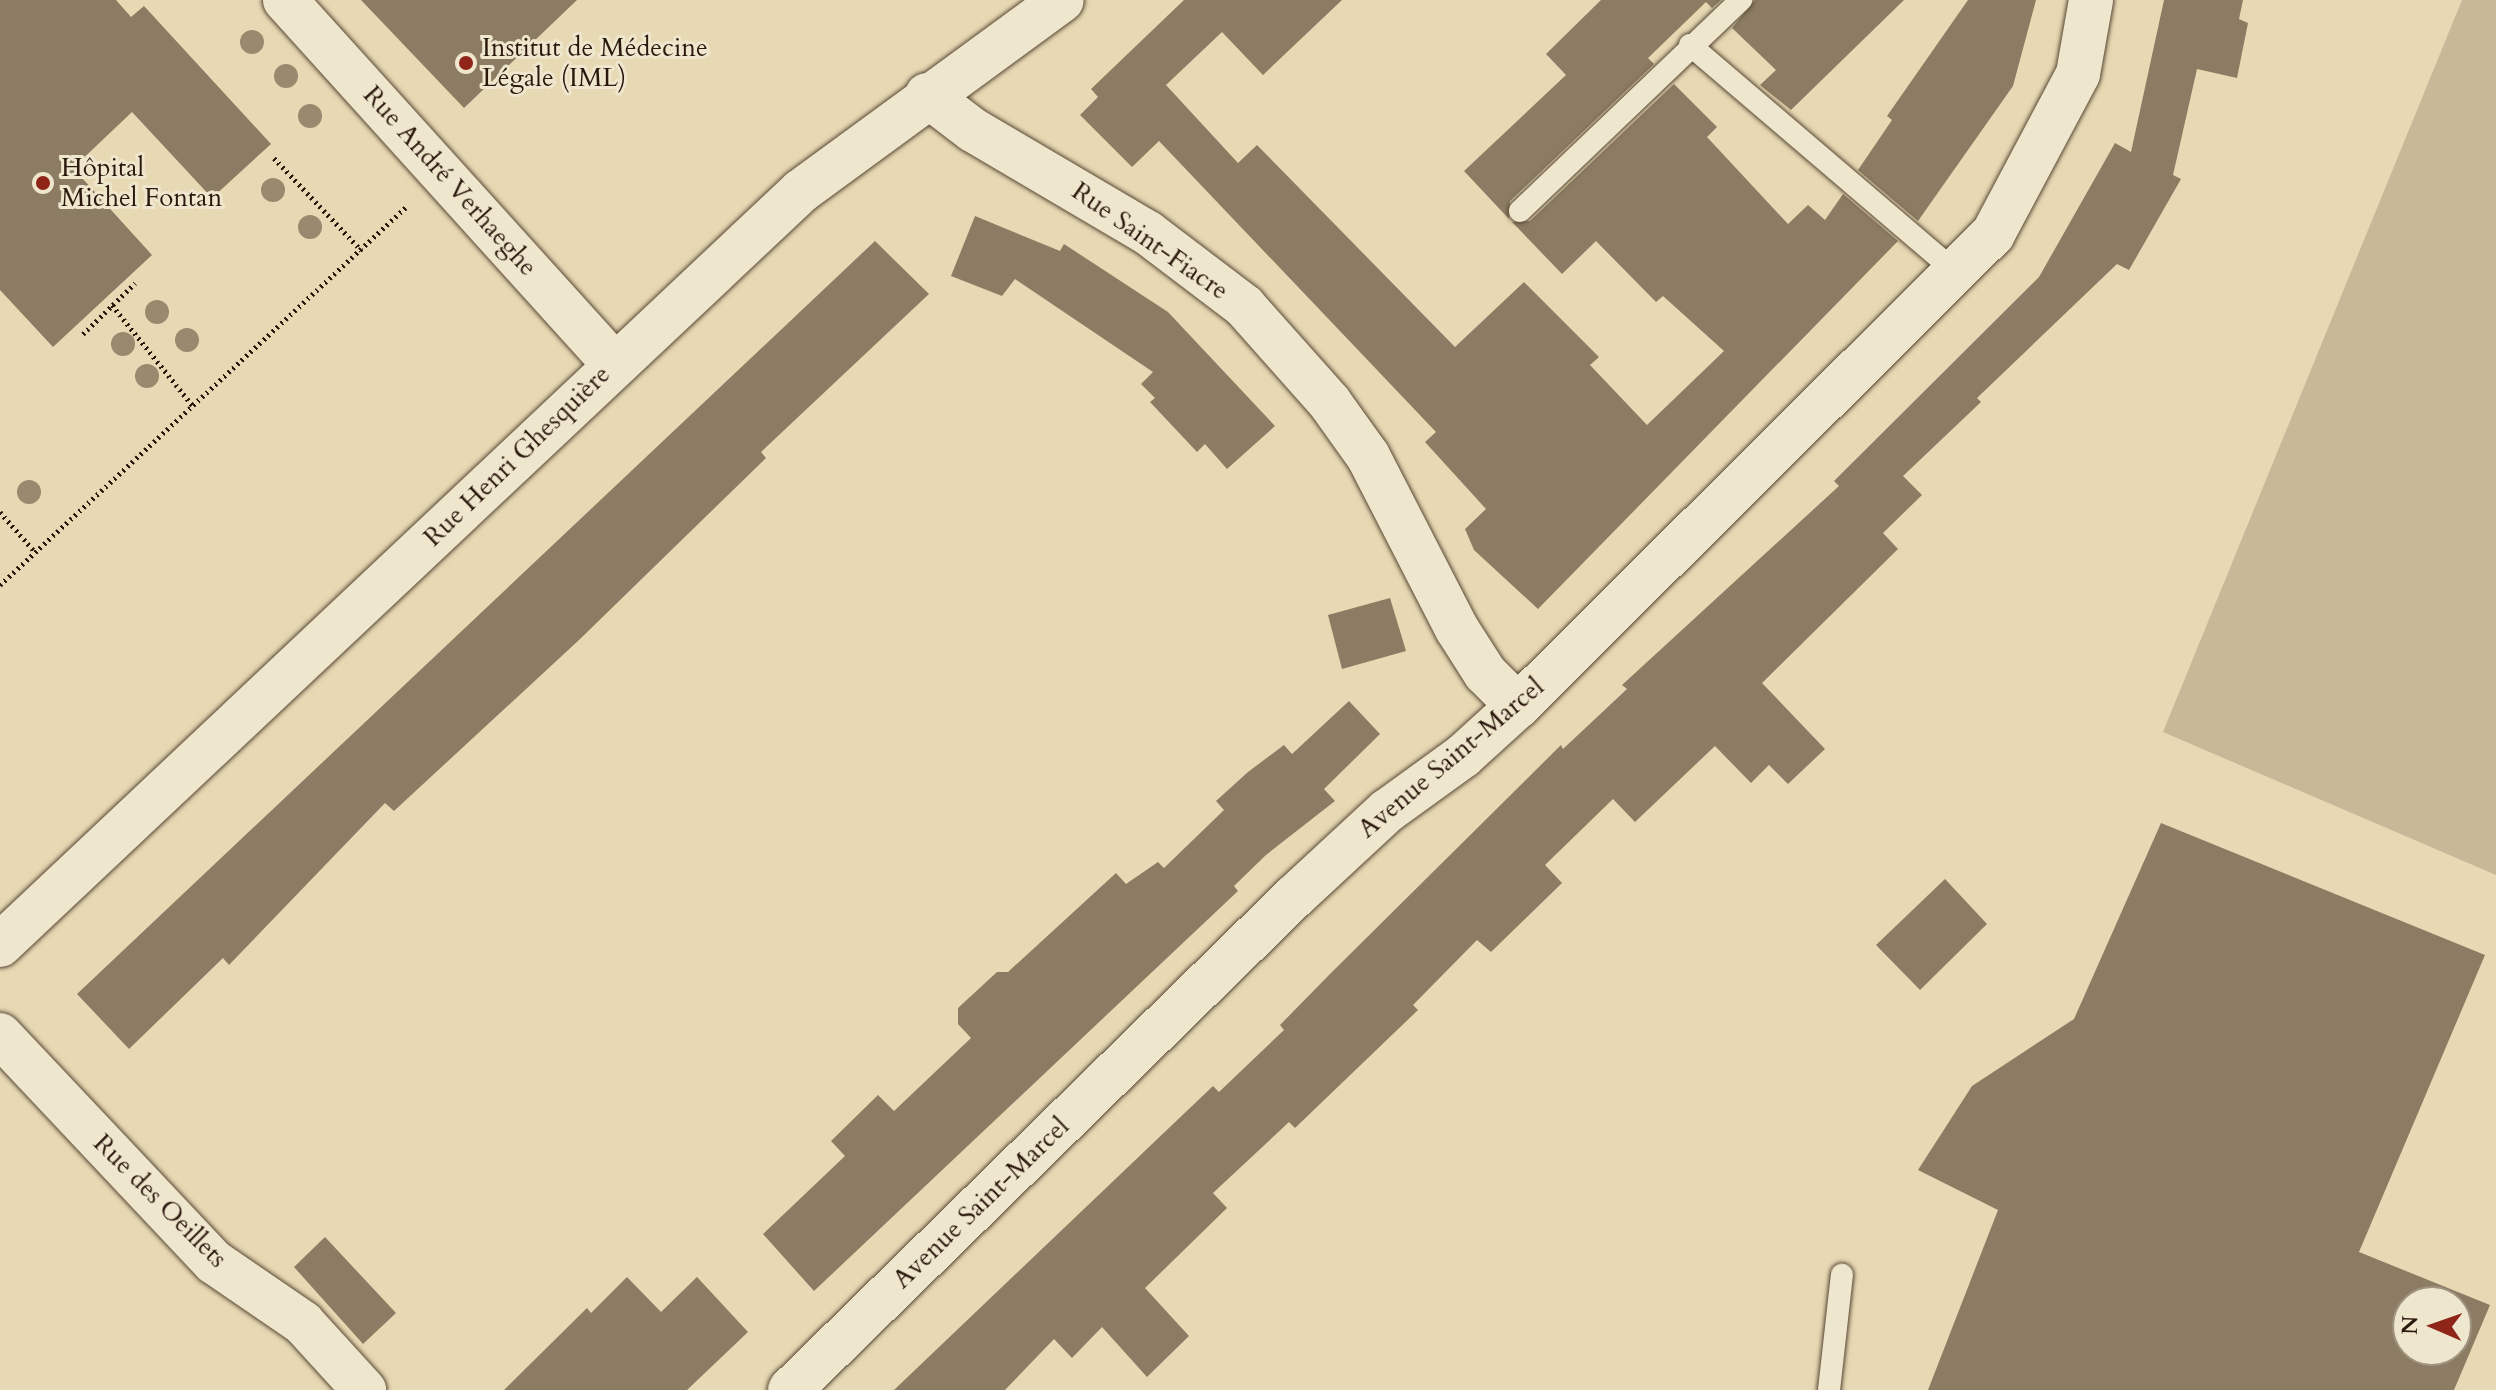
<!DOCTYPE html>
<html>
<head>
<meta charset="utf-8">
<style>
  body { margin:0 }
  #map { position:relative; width:2496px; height:1390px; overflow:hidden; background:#e7d9b3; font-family:Cardo,serif }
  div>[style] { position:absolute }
  .green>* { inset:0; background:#c7b897 }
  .building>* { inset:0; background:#8c7c63 }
  .path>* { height:5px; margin-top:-2.5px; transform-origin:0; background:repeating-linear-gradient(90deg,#2a180c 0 2px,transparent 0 6px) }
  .roads { filter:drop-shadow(0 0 2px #594836) drop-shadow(0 0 2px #594836) }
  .service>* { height:22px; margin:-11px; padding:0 11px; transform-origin:11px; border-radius:11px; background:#efe6ce }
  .minor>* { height:44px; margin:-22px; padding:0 22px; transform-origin:22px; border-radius:22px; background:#efe6ce }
  .trees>* { width:24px; height:24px; margin:-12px; border-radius:50%; background:#99896e }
  .dots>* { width:22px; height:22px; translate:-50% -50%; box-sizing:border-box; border:4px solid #efe6ce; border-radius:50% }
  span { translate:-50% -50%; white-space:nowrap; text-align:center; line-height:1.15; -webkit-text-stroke:6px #efe6ce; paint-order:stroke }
  .poi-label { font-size:26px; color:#2a180c }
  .left { translate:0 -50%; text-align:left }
  .street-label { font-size:26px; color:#2a180c }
  .north { position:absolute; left:2392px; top:1286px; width:80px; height:80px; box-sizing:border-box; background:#efe6ce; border:2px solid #a09480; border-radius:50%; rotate:272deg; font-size:22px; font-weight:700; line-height:32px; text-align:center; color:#2a180c }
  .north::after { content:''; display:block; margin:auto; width:28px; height:36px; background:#8f2418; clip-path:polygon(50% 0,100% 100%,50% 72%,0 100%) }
</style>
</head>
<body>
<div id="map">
  <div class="green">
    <i style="clip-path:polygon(2462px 0,2496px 0,2496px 875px,2163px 732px)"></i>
  </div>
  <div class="building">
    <i style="clip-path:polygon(0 0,116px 0,131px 17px,144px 6px,271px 144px,212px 198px,132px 112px,73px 168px,152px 255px,53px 347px,0 290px)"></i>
    <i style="clip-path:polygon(361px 0,577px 0,464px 108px)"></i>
    <i style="clip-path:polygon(1184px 0,1192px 0,1206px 14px,1192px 0,1342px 0,1263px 75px,1222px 32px,1166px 85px,1238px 163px,1257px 145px,1455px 347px,1524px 282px,1599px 357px,1590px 365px,1647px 425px,1724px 351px,1663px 296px,1656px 302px,1596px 241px,1562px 274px,1512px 222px,1530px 221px,1674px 84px,1717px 127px,1707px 137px,1788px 224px,1808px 205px,1825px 220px,1843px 194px,1898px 241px,1538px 609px,1474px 550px,1465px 529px,1486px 509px,1425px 442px,1436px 432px,1159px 141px,1132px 167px,1080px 115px,1098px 97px,1091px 89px)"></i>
    <i style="clip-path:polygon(1601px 0,1721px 0,1712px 8px,1706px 2px,1648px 58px,1654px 64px,1510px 201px,1509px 219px,1464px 171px,1566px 75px,1546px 54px)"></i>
    <i style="clip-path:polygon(1755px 0,1904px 0,1791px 110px,1760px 85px,1776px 70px,1732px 28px)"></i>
    <i style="clip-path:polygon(1968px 0,2036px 0,2013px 86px,1918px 221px,1858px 170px,1892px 120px,1887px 116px)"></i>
    <i style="clip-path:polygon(2164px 0,2243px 0,2239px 19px,2248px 23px,2237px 78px,2197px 69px,2173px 175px,2181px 179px,2129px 270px,2117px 264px,1977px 398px,1981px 402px,1903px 476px,1922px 495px,1883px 533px,1898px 549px,1762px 683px,1825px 749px,1788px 784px,1769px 765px,1751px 783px,1715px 746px,1635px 822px,1613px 799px,1545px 865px,1562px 883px,1491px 952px,1477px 940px,1413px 1005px,1418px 1010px,1295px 1128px,1289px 1122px,1213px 1193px,1227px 1208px,1145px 1288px,1189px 1336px,1147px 1377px,1102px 1327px,1072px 1358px,1054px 1339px,1005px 1390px,894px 1390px,1213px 1086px,1219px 1092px,1284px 1030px,1280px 1025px,1331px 973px,1561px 745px,1563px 749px,1627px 689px,1622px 685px,1839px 486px,1834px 481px,2039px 277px,2115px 143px,2131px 152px)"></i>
    <i style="clip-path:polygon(975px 216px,1060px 251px,1064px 244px,1168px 312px,1275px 426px,1227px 469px,1205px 444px,1197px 452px,1150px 402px,1155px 398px,1141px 384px,1153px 372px,1015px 279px,1002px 296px,951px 276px)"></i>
    <i style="clip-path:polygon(875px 241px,929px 294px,761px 452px,766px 458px,579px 640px,394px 811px,385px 803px,229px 965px,223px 958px,129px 1049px,77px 994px)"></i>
    <i style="clip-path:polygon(1390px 598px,1406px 651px,1342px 669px,1328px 615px)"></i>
    <i style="clip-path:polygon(1349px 701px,1380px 734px,1324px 789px,1335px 801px,1266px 855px,1234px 886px,1238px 891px,814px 1291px,763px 1234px,845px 1156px,831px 1141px,878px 1095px,894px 1111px,971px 1038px,958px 1024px,958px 1008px,997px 972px,1008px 972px,1116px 873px,1126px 884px,1158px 862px,1164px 868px,1224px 810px,1216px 801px,1248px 772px,1284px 745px,1292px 754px)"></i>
    <i style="clip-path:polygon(evenodd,2161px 823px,2485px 955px,2359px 1252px,2490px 1305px,2454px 1390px,1928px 1390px,1998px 1210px,1918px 1170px,1972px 1086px,2074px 1019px,2161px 823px,2408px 1302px,2456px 1302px,2456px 1350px,2408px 1350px,2408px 1302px)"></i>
    <i style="clip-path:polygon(1945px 879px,1987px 924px,1920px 990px,1876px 945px)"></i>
    <i style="clip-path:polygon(325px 1237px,396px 1313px,363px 1344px,294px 1267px)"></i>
    <i style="clip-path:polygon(627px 1277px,661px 1312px,697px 1277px,748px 1332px,687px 1390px,504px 1390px,587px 1308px,591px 1313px)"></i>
  </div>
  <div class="path">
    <i style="left:274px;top:158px;width:127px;rotate:46.6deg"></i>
    <i style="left:112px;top:305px;width:129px;rotate:51.3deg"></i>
    <i style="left:83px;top:334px;width:73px;rotate:-44.4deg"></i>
    <i style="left:0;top:512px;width:53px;rotate:48.8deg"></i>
    <i style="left:0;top:585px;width:555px;rotate:-42.95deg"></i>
  </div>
  <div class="roads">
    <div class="service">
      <i style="left:1690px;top:45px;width:348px;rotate:40.5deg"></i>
      <i style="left:1520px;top:211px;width:306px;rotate:-43.7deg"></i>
      <i style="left:1829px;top:1390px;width:116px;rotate:-83.6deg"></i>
    </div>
    <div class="minor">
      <i style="left:285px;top:0;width:491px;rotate:47.9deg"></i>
      <i style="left:927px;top:95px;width:58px;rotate:37.3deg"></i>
      <i style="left:973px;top:130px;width:203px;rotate:30.5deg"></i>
      <i style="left:1148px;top:233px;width:121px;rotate:37.2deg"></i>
      <i style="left:1244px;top:306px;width:130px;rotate:48.4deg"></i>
      <i style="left:1330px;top:403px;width:65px;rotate:54.4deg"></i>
      <i style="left:1368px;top:456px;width:195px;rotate:62.8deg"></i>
      <i style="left:1457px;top:629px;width:52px;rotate:57.5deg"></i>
      <i style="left:1485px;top:673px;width:47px;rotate:45deg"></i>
      <i style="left:0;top:945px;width:1100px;rotate:-43.27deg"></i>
      <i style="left:801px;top:191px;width:323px;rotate:-36.2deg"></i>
      <i style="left:0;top:1035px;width:312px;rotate:46.7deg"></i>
      <i style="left:214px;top:1262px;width:108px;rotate:34.4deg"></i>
      <i style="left:303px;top:1323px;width:91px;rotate:47.7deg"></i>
      <i style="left:790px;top:1390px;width:705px;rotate:-44.37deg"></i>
      <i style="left:1294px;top:897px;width:127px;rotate:-42.8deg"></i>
      <i style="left:1387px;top:811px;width:94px;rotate:-35.9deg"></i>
      <i style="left:1463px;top:756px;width:74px;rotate:-42.3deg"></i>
      <i style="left:1518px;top:706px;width:670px;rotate:-44.82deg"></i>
      <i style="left:1993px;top:234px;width:181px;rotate:-62deg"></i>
      <i style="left:2078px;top:74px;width:75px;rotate:-80deg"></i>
    </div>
  </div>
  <div class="trees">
    <i style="left:252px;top:42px"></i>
    <i style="left:286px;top:76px"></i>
    <i style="left:310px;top:116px"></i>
    <i style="left:273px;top:190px"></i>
    <i style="left:310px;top:227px"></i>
    <i style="left:157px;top:312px"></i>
    <i style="left:187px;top:340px"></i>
    <i style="left:123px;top:344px"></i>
    <i style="left:147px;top:376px"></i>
    <i style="left:29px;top:492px"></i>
  </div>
  <div class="dots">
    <i style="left:466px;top:63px;background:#8f2418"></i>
    <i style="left:43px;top:183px;background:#8f2418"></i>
  </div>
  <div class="poi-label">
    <span class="left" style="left:482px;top:63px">Institut de Médecine<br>Légale (IML)</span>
    <span class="left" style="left:61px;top:183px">Hôpital<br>Michel Fontan</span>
  </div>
  <div class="street-label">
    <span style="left:450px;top:181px;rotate:48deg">Rue André Verhaeghe</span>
    <span style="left:1150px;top:241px;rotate:35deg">Rue Saint-Fiacre</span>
    <span style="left:517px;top:456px;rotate:-44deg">Rue Henri Ghesquière</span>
    <span style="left:1451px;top:758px;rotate:-40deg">Avenue Saint-Marcel</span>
    <span style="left:160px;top:1201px;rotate:45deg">Rue des Oeillets</span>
    <span style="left:981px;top:1203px;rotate:-44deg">Avenue Saint-Marcel</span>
  </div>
  <div class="north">N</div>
</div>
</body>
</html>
